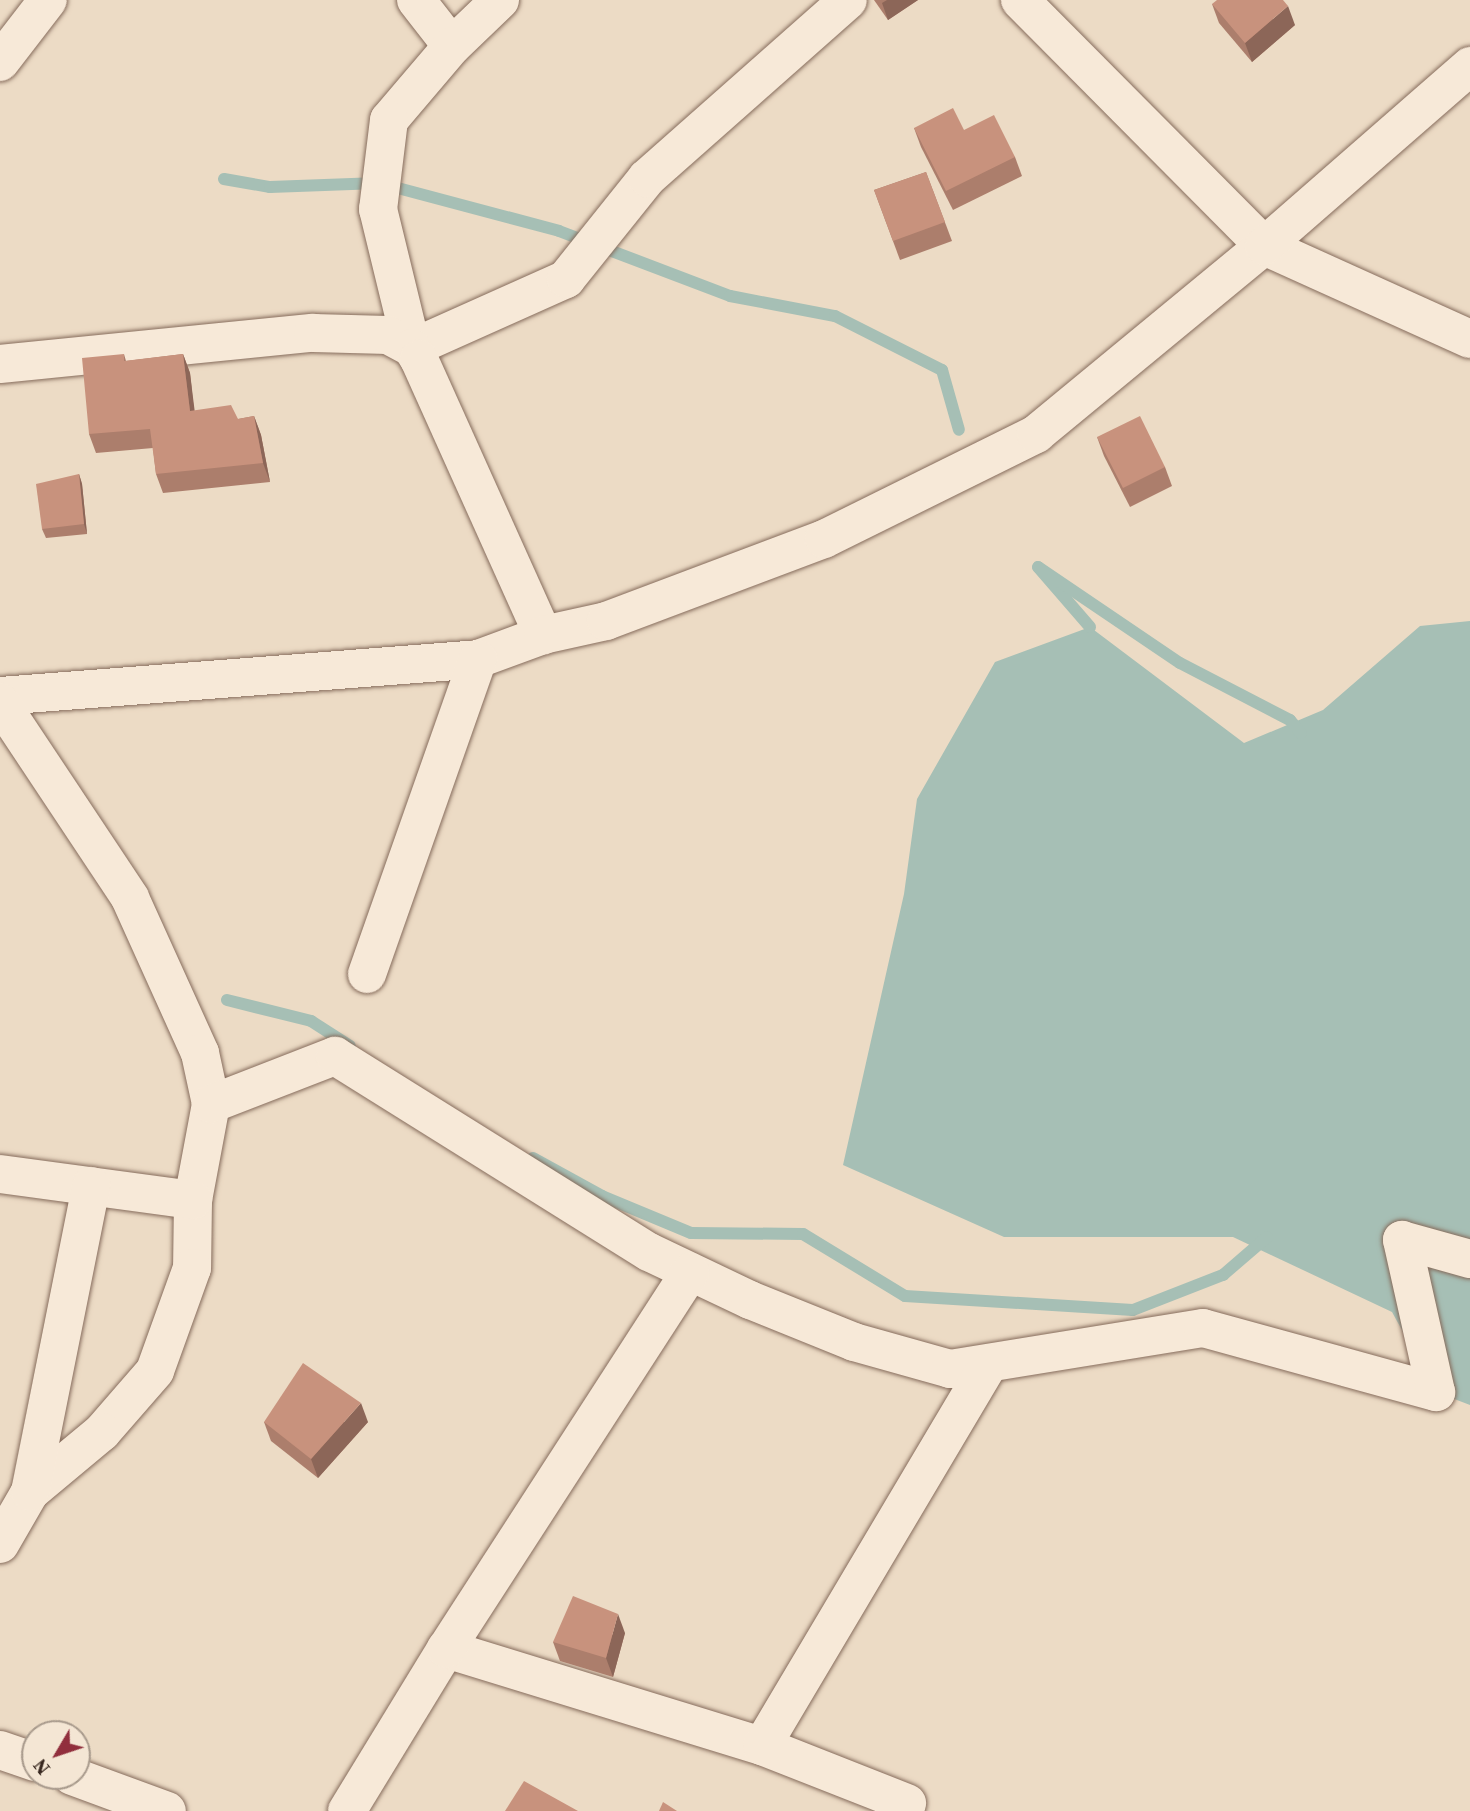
<!DOCTYPE html>
<html>
<head>
<meta charset="utf-8">
<style>
  body { margin:0 }
  #map { position:relative; width:1470px; height:1811px; overflow:hidden; background:#ecdbc5; font-family:"Source Serif 4",serif }
  div>[style] { position:absolute }
  .water>* { inset:0; background:#a6bfb5 }
  .stream>* { height:12px; margin:-6px; padding:0 6px; transform-origin:6px; border-radius:6px; background:#a6bfb5 }
  .roads { filter:drop-shadow(0 0 2px #866c5c) drop-shadow(0 0 2px #866c5c) }
  .street>* { height:38px; margin:-19px; padding:0 19px; transform-origin:19px; border-radius:19px; background:#f7e9d8 }
  .wall>* { inset:0; background:#ac7e6c }
  .shaded-wall>* { inset:0; background:#8c6658 }
  .building>* { inset:0; background:#c8927d }
  span { translate:-50% -50%; white-space:nowrap; text-align:center; line-height:1.15; -webkit-text-stroke:5px #f4e6d4; paint-order:stroke }
  .north { position:absolute; left:21px; top:1720px; width:70px; height:70px; box-sizing:border-box; background:#f4e6d4; border:2px solid #a89a8c; border-radius:50%; rotate:231deg; font-size:19px; font-weight:700; line-height:28px; text-align:center; color:#37271f }
  .north::after { content:''; display:block; margin:auto; width:24px; height:32px; background:#912f3d; clip-path:polygon(50% 0,100% 100%,50% 72%,0 100%) }
</style>
</head>
<body>
<div id="map">
  <div class="water">
    <i style="clip-path:polygon(1470px 621px,1470px 1405px,1436px 1392px,1392px 1312px,1233px 1237px,1004px 1237px,843px 1165px,904px 894px,917px 799px,995px 662px,1090px 627px,1244px 743px,1323px 710px,1420px 626px)"></i>
  </div>
  <div class="stream">
    <i style="left:224px;top:179px;width:47px;rotate:9.9deg"></i>
    <i style="left:270px;top:187px;width:109px;rotate:-2.1deg"></i>
    <i style="left:379px;top:183px;width:186px;rotate:14.9deg"></i>
    <i style="left:559px;top:231px;width:183px;rotate:20.8deg"></i>
    <i style="left:730px;top:296px;width:107px;rotate:10.8deg"></i>
    <i style="left:835px;top:316px;width:120px;rotate:26.8deg"></i>
    <i style="left:942px;top:370px;width:62px;rotate:74.2deg"></i>
    <i style="left:1090px;top:627px;width:79px;rotate:-130.9deg"></i>
    <i style="left:1038px;top:567px;width:171px;rotate:34.1deg"></i>
    <i style="left:1180px;top:663px;width:124px;rotate:27.4deg"></i>
    <i style="left:1290px;top:720px;width:17px;rotate:50deg"></i>
    <i style="left:227px;top:1000px;width:87px;rotate:14deg"></i>
    <i style="left:311px;top:1021px;width:46px;rotate:32.7deg"></i>
    <i style="left:533px;top:1158px;width:79px;rotate:28.8deg"></i>
    <i style="left:602px;top:1196px;width:96px;rotate:22.6deg"></i>
    <i style="left:691px;top:1233px;width:112px;rotate:0.5deg"></i>
    <i style="left:803px;top:1234px;width:119px;rotate:31.3deg"></i>
    <i style="left:905px;top:1296px;width:228px;rotate:3.5deg"></i>
    <i style="left:1133px;top:1310px;width:97px;rotate:-21.3deg"></i>
    <i style="left:1223px;top:1275px;width:58px;rotate:-40.8deg"></i>
  </div>
  <div class="roads">
    <div class="street">
      <i style="left:416px;top:0;width:58px;rotate:52deg"></i>
      <i style="left:500px;top:0;width:66px;rotate:136.2deg"></i>
      <i style="left:452px;top:46px;width:97px;rotate:130.4deg"></i>
      <i style="left:389px;top:120px;width:90px;rotate:97deg"></i>
      <i style="left:378px;top:209px;width:143px;rotate:76.3deg"></i>
      <i style="left:412px;top:348px;width:169px;rotate:-24.1deg"></i>
      <i style="left:566px;top:279px;width:129px;rotate:-51.3deg"></i>
      <i style="left:647px;top:178px;width:268px;rotate:-41.5deg"></i>
      <i style="left:1020px;top:0;width:346px;rotate:45.2deg"></i>
      <i style="left:1264px;top:246px;width:226px;rotate:24.3deg"></i>
      <i style="left:0;top:62px;width:78px;rotate:-52.3deg"></i>
      <i style="left:0;top:364px;width:315px;rotate:-5.7deg"></i>
      <i style="left:313px;top:333px;width:75px;rotate:1.5deg"></i>
      <i style="left:388px;top:335px;width:27px;rotate:28deg"></i>
      <i style="left:412px;top:348px;width:13px;rotate:58deg"></i>
      <i style="left:419px;top:359px;width:303px;rotate:65.8deg"></i>
      <i style="left:0;top:696px;width:479px;rotate:-4.4deg"></i>
      <i style="left:478px;top:659px;width:69px;rotate:-20.3deg"></i>
      <i style="left:543px;top:635px;width:65px;rotate:-12.5deg"></i>
      <i style="left:606px;top:621px;width:233px;rotate:-20.6deg"></i>
      <i style="left:824px;top:539px;width:237px;rotate:-26.3deg"></i>
      <i style="left:1036px;top:434px;width:296px;rotate:-39.5deg"></i>
      <i style="left:1264px;top:246px;width:274px;rotate:-41.1deg"></i>
      <i style="left:0;top:702px;width:235px;rotate:56.4deg"></i>
      <i style="left:130px;top:898px;width:170px;rotate:65.7deg"></i>
      <i style="left:200px;top:1053px;width:52px;rotate:77.8deg"></i>
      <i style="left:211px;top:1104px;width:98px;rotate:100.6deg"></i>
      <i style="left:193px;top:1200px;width:68px;rotate:90.8deg"></i>
      <i style="left:192px;top:1268px;width:109px;rotate:109.8deg"></i>
      <i style="left:155px;top:1371px;width:81px;rotate:131deg"></i>
      <i style="left:102px;top:1432px;width:94px;rotate:140.2deg"></i>
      <i style="left:30px;top:1492px;width:60px;rotate:120deg"></i>
      <i style="left:367px;top:974px;width:334px;rotate:-70.6deg"></i>
      <i style="left:211px;top:1104px;width:133px;rotate:-21.2deg"></i>
      <i style="left:335px;top:1056px;width:370px;rotate:32deg"></i>
      <i style="left:649px;top:1252px;width:112px;rotate:25.4deg"></i>
      <i style="left:750px;top:1300px;width:112px;rotate:22deg"></i>
      <i style="left:854px;top:1342px;width:100px;rotate:15.7deg"></i>
      <i style="left:950px;top:1369px;width:256px;rotate:-9.2deg"></i>
      <i style="left:1203px;top:1328px;width:242px;rotate:15.4deg"></i>
      <i style="left:1436px;top:1392px;width:156px;rotate:-102.6deg"></i>
      <i style="left:1402px;top:1240px;width:71px;rotate:15.6deg"></i>
      <i style="left:0;top:1174px;width:195px;rotate:7.7deg"></i>
      <i style="left:30px;top:1492px;width:312px;rotate:-78.7deg"></i>
      <i style="left:446px;top:1649px;width:331px;rotate:17.1deg"></i>
      <i style="left:762px;top:1746px;width:156px;rotate:21.5deg"></i>
      <i style="left:762px;top:1746px;width:445px;rotate:-59.3deg"></i>
      <i style="left:0;top:1750px;width:37px;rotate:19deg"></i>
      <i style="left:72px;top:1776px;width:101px;rotate:20.2deg"></i>
      <i style="left:347px;top:1811px;width:190px;rotate:-58.6deg"></i>
      <i style="left:446px;top:1649px;width:449px;rotate:-57.1deg"></i>
    </div>
  </div>
  <div class="wall">
    <i style="clip-path:polygon(874px 0,918px 0,888px 20px)"></i>
    <i style="clip-path:polygon(1212px 4px,1295px 25px,1252px 62px,1219px 23px)"></i>
    <i style="clip-path:polygon(914px 128px,964px 130px,1015px 157px,1022px 176px,953px 210px,921px 147px)"></i>
    <i style="clip-path:polygon(926px 172px,952px 241px,900px 260px,874px 190px)"></i>
    <i style="clip-path:polygon(124px 354px,126px 361px,183px 354px,190px 373px,194px 411px,238px 419px,254px 416px,261px 435px,270px 482px,163px 493px,156px 474px,153px 448px,96px 453px,89px 434px)"></i>
    <i style="clip-path:polygon(1097px 437px,1165px 467px,1172px 486px,1130px 507px,1104px 456px)"></i>
    <i style="clip-path:polygon(79px 474px,82px 484px,87px 534px,46px 538px,42px 529px)"></i>
    <i style="clip-path:polygon(264px 1422px,368px 1422px,318px 1478px,271px 1441px)"></i>
    <i style="clip-path:polygon(625px 1633px,613px 1677px,560px 1661px,553px 1642px)"></i>
  </div>
  <div class="shaded-wall">
    <i style="clip-path:polygon(887px 0,918px 0,888px 20px,882px 3px)"></i>
    <i style="clip-path:polygon(1288px 6px,1295px 25px,1252px 62px,1245px 43px)"></i>
    <i style="clip-path:polygon(183px 354px,190px 373px,197px 430px,190px 411px)"></i>
    <i style="clip-path:polygon(254px 416px,261px 435px,270px 482px,263px 463px)"></i>
    <i style="clip-path:polygon(79px 474px,82px 484px,87px 534px,84px 524px)"></i>
    <i style="clip-path:polygon(361px 1403px,368px 1422px,318px 1478px,311px 1459px)"></i>
    <i style="clip-path:polygon(618px 1614px,625px 1633px,613px 1677px,606px 1658px)"></i>
  </div>
  <div class="building">
    <i style="clip-path:polygon(1217px 0,1283px 0,1288px 6px,1245px 43px,1212px 4px)"></i>
    <i style="clip-path:polygon(953px 108px,964px 130px,994px 115px,1015px 157px,946px 191px,914px 128px)"></i>
    <i style="clip-path:polygon(926px 172px,945px 222px,893px 241px,874px 190px)"></i>
    <i style="clip-path:polygon(124px 354px,124px 361px,183px 354px,190px 411px,231px 405px,238px 419px,254px 416px,263px 463px,156px 474px,150px 429px,89px 434px,82px 358px)"></i>
    <i style="clip-path:polygon(1140px 416px,1165px 467px,1123px 488px,1097px 437px)"></i>
    <i style="clip-path:polygon(79px 474px,84px 524px,42px 529px,36px 484px)"></i>
    <i style="clip-path:polygon(303px 1363px,361px 1403px,311px 1459px,264px 1422px)"></i>
    <i style="clip-path:polygon(573px 1596px,618px 1614px,606px 1658px,553px 1642px)"></i>
    <i style="clip-path:polygon(524px 1781px,578px 1811px,505px 1811px)"></i>
    <i style="clip-path:polygon(663px 1802px,677px 1811px,659px 1811px)"></i>
  </div>
  <div class="north">N</div>
</div>
</body>
</html>
